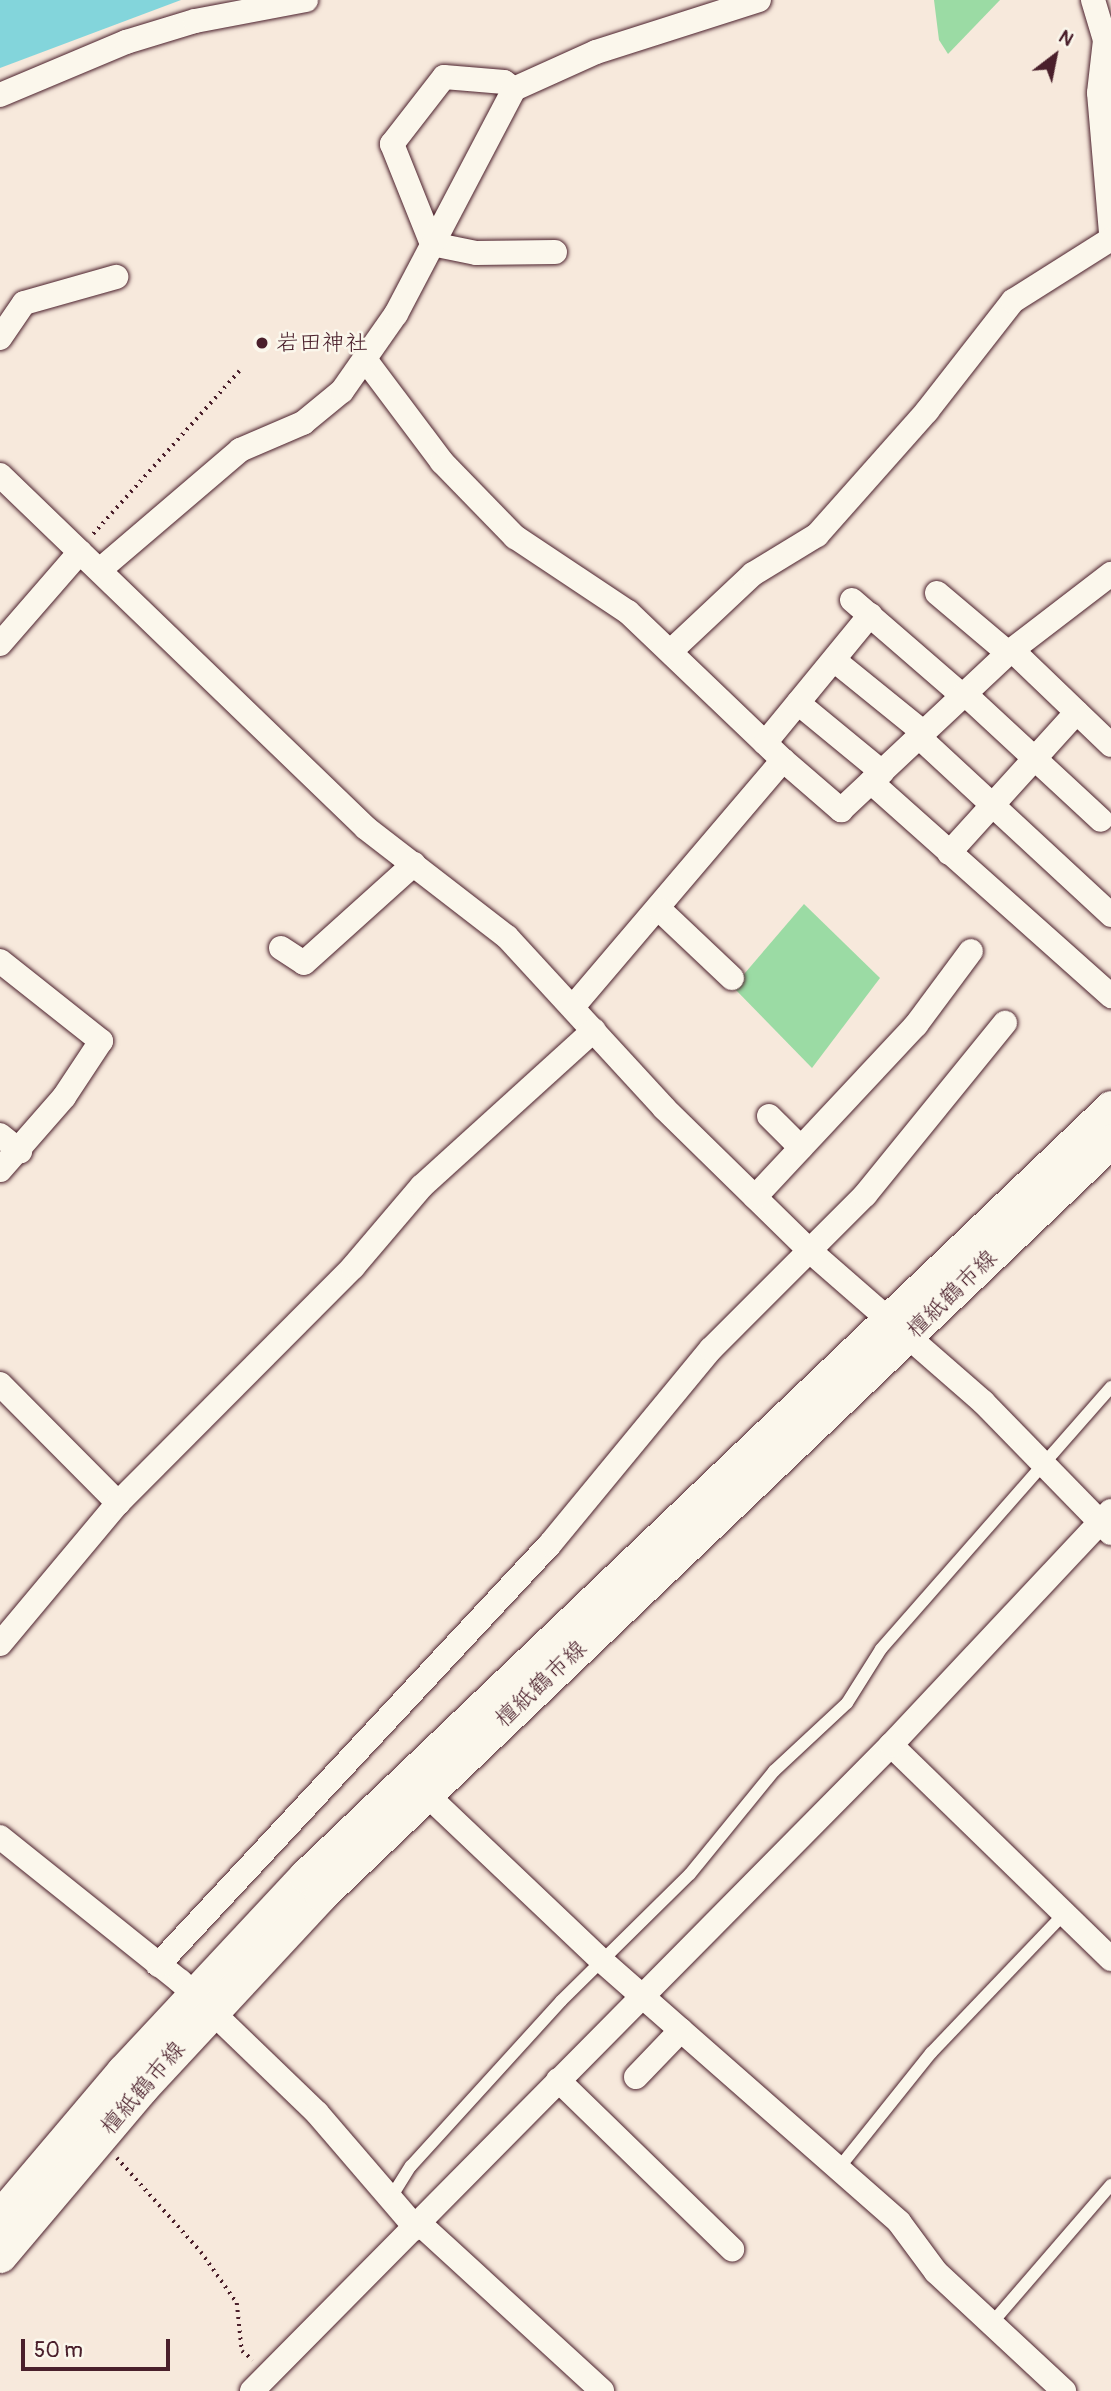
<!DOCTYPE html>
<html>
<head>
<meta charset="utf-8">
<style>
  body { margin:0 }
  #map { position:relative; width:1111px; height:2391px; overflow:hidden; background:#f7e9dc; font-family:Pangolin,"Klee One",sans-serif }
  div>[style] { position:absolute }
  .green>* { inset:0; background:#9bdba4 }
  .water>* { inset:0; background:#83d5db }
  .path>* { height:3.5px; margin-top:-1.75px; transform-origin:0; background:repeating-linear-gradient(90deg,#4a1f2b 0 2px,transparent 0 7px) }
  .roads { filter:drop-shadow(0 0 2px #4a1f2b) drop-shadow(0 0 2px #4a1f2b) }
  .lane>* { height:12px; margin:-6px; padding:0 6px; transform-origin:6px; border-radius:6px; background:#fbf7ec }
  .street>* { height:24px; margin:-12px; padding:0 12px; transform-origin:12px; border-radius:12px; background:#fbf7ec }
  .secondary>* { height:33px; margin:-16.5px; padding:0 16.5px; transform-origin:16.5px; border-radius:16.5px; background:#fbf7ec }
  .dots>* { width:19px; height:19px; translate:-50% -50%; box-sizing:border-box; border:4px solid #fbf7ec; border-radius:50% }
  span { translate:-50% -50%; white-space:nowrap; text-align:center; line-height:1.15; -webkit-text-stroke:5px #fbf7ec; paint-order:stroke }
  .poi-label { font-size:23px; color:#4a1f2b }
  .left { translate:0 -50%; text-align:left }
  .street-label { font-size:23px; color:#4a1f2b }
  .north { position:absolute; left:1020px; top:21px; width:70px; height:70px; -webkit-text-stroke:5px #fbf7ec; paint-order:stroke; rotate:32deg; font-size:19px; font-weight:700; line-height:28px; text-align:center; color:#4a1f2b }
  .north::after { content:''; display:block; margin:auto; width:24px; height:32px; background:#4a1f2b; clip-path:polygon(50% 0,100% 100%,50% 72%,0 100%) }
  .scale { position:absolute; left:21px; top:2339px; width:149px; height:32px; box-sizing:border-box; border:4px solid #4a1f2b; border-top:0; padding-left:9px; font-size:21px; line-height:24px; white-space:nowrap; color:#4a1f2b; -webkit-text-stroke:5px #fbf7ec; paint-order:stroke }
</style>
</head>
<body>
<div id="map">
  <div class="green">
    <i style="clip-path:polygon(934px 0,1000px 0,948px 54px,939px 40px)"></i>
    <i style="clip-path:polygon(804px 904px,880px 978px,812px 1068px,733px 987px)"></i>
  </div>
  <div class="water">
    <i style="clip-path:polygon(0 0,181px 0,0 68px)"></i>
  </div>
  <div class="path">
    <i style="left:93px;top:534px;width:219px;rotate:-48.1deg"></i>
    <i style="left:117px;top:2158px;width:126px;rotate:48.2deg"></i>
    <i style="left:201px;top:2252px;width:62px;rotate:54.8deg"></i>
    <i style="left:237px;top:2303px;width:48px;rotate:84.1deg"></i>
    <i style="left:242px;top:2351px;width:14px;rotate:39deg"></i>
  </div>
  <div class="roads">
    <div class="lane">
      <i style="left:838px;top:2169px;width:149px;rotate:-51.3deg"></i>
      <i style="left:931px;top:2053px;width:194px;rotate:-46.3deg"></i>
      <i style="left:390px;top:2199px;width:39px;rotate:-58deg"></i>
      <i style="left:411px;top:2166px;width:223px;rotate:-47.7deg"></i>
      <i style="left:561px;top:2001px;width:181px;rotate:-44.6deg"></i>
      <i style="left:690px;top:1874px;width:133px;rotate:-50.8deg"></i>
      <i style="left:774px;top:1771px;width:100px;rotate:-43deg"></i>
      <i style="left:847px;top:1703px;width:64px;rotate:-57.8deg"></i>
      <i style="left:881px;top:1649px;width:349px;rotate:-48.7deg"></i>
      <i style="left:991px;top:2324px;width:184px;rotate:-49.2deg"></i>
    </div>
    <div class="street">
      <i style="left:1093px;top:0;width:42px;rotate:73.3deg"></i>
      <i style="left:1105px;top:40px;width:53px;rotate:96.5deg"></i>
      <i style="left:1099px;top:93px;width:140px;rotate:85.1deg"></i>
      <i style="left:514px;top:89px;width:12px;rotate:-145deg"></i>
      <i style="left:504px;top:82px;width:60px;rotate:-175.2deg"></i>
      <i style="left:444px;top:77px;width:85px;rotate:127.8deg"></i>
      <i style="left:392px;top:144px;width:108px;rotate:68.2deg"></i>
      <i style="left:432px;top:244px;width:45px;rotate:11.6deg"></i>
      <i style="left:476px;top:253px;width:79px;rotate:-0.7deg"></i>
      <i style="left:0;top:95px;width:137px;rotate:-22.8deg"></i>
      <i style="left:126px;top:42px;width:72px;rotate:-16.9deg"></i>
      <i style="left:195px;top:21px;width:113px;rotate:-10.7deg"></i>
      <i style="left:0;top:338px;width:42px;rotate:-55.6deg"></i>
      <i style="left:24px;top:303px;width:96px;rotate:-15.8deg"></i>
      <i style="left:367px;top:362px;width:125px;rotate:53.1deg"></i>
      <i style="left:442px;top:462px;width:105px;rotate:45.8deg"></i>
      <i style="left:515px;top:537px;width:136px;rotate:33.6deg"></i>
      <i style="left:628px;top:612px;width:214px;rotate:43.7deg"></i>
      <i style="left:783px;top:760px;width:323px;rotate:130.4deg"></i>
      <i style="left:0;top:475px;width:508px;rotate:43.96deg"></i>
      <i style="left:366px;top:828px;width:178px;rotate:37.7deg"></i>
      <i style="left:507px;top:937px;width:232px;rotate:47.4deg"></i>
      <i style="left:664px;top:1108px;width:204px;rotate:44.4deg"></i>
      <i style="left:810px;top:1251px;width:230px;rotate:41.1deg"></i>
      <i style="left:983px;top:1402px;width:183px;rotate:45.7deg"></i>
      <i style="left:102px;top:568px;width:182px;rotate:-40.5deg"></i>
      <i style="left:240px;top:450px;width:69px;rotate:-23.2deg"></i>
      <i style="left:303px;top:423px;width:50px;rotate:-39.4deg"></i>
      <i style="left:342px;top:391px;width:94px;rotate:-55deg"></i>
      <i style="left:396px;top:314px;width:254px;rotate:-62.3deg"></i>
      <i style="left:514px;top:89px;width:90px;rotate:-24.3deg"></i>
      <i style="left:596px;top:52px;width:171px;rotate:-17.7deg"></i>
      <i style="left:937px;top:593px;width:93px;rotate:40.2deg"></i>
      <i style="left:852px;top:600px;width:147px;rotate:40.9deg"></i>
      <i style="left:0;top:644px;width:122px;rotate:-49deg"></i>
      <i style="left:672px;top:650px;width:111px;rotate:-43.2deg"></i>
      <i style="left:753px;top:574px;width:75px;rotate:-31.4deg"></i>
      <i style="left:817px;top:535px;width:166px;rotate:-48.4deg"></i>
      <i style="left:927px;top:411px;width:140px;rotate:-52deg"></i>
      <i style="left:1013px;top:301px;width:116px;rotate:-32.3deg"></i>
      <i style="left:1012px;top:650px;width:137px;rotate:43.8deg"></i>
      <i style="left:834px;top:660px;width:116px;rotate:39deg"></i>
      <i style="left:965px;top:694px;width:185px;rotate:42.8deg"></i>
      <i style="left:798px;top:703px;width:109px;rotate:39.4deg"></i>
      <i style="left:919px;top:737px;width:262px;rotate:42.8deg"></i>
      <i style="left:765px;top:743px;width:166px;rotate:-50.6deg"></i>
      <i style="left:783px;top:760px;width:77px;rotate:40.8deg"></i>
      <i style="left:841px;top:810px;width:229px;rotate:-43.2deg"></i>
      <i style="left:1008px;top:653px;width:130px;rotate:-37.5deg"></i>
      <i style="left:871px;top:782px;width:322px;rotate:41.7deg"></i>
      <i style="left:949px;top:853px;width:190px;rotate:-47.8deg"></i>
      <i style="left:660px;top:910px;width:99px;rotate:43.4deg"></i>
      <i style="left:281px;top:948px;width:27px;rotate:33deg"></i>
      <i style="left:304px;top:963px;width:148px;rotate:-42deg"></i>
      <i style="left:0;top:961px;width:129px;rotate:38.4deg"></i>
      <i style="left:101px;top:1041px;width:67px;rotate:123.5deg"></i>
      <i style="left:64px;top:1097px;width:97px;rotate:131.2deg"></i>
      <i style="left:769px;top:1116px;width:45px;rotate:45deg"></i>
      <i style="left:0;top:1135px;width:26px;rotate:39deg"></i>
      <i style="left:755px;top:1197px;width:236px;rotate:-46.9deg"></i>
      <i style="left:916px;top:1025px;width:92px;rotate:-53.4deg"></i>
      <i style="left:0;top:1384px;width:168px;rotate:45.2deg"></i>
      <i style="left:0;top:1644px;width:184px;rotate:-50.1deg"></i>
      <i style="left:118px;top:1503px;width:333px;rotate:-45.1deg"></i>
      <i style="left:353px;top:1267px;width:106px;rotate:-49.6deg"></i>
      <i style="left:422px;top:1186px;width:232px;rotate:-42.2deg"></i>
      <i style="left:891px;top:1745px;width:307px;rotate:44.2deg"></i>
      <i style="left:426px;top:1794px;width:241px;rotate:43.5deg"></i>
      <i style="left:601px;top:1960px;width:397px;rotate:41.3deg"></i>
      <i style="left:899px;top:2222px;width:62px;rotate:53.5deg"></i>
      <i style="left:936px;top:2272px;width:175px;rotate:42.9deg"></i>
      <i style="left:0;top:1837px;width:231px;rotate:38.7deg"></i>
      <i style="left:180px;top:1981px;width:190px;rotate:43.9deg"></i>
      <i style="left:317px;top:2113px;width:152px;rotate:49.3deg"></i>
      <i style="left:158px;top:1965px;width:575px;rotate:-47.04deg"></i>
      <i style="left:550px;top:1544px;width:253px;rotate:-50.5deg"></i>
      <i style="left:711px;top:1349px;width:218px;rotate:-45deg"></i>
      <i style="left:865px;top:1195px;width:222px;rotate:-50.9deg"></i>
      <i style="left:636px;top:2077px;width:65px;rotate:-46.2deg"></i>
      <i style="left:558px;top:2080px;width:243px;rotate:44.2deg"></i>
      <i style="left:420px;top:2224px;width:247px;rotate:42.5deg"></i>
      <i style="left:252px;top:2391px;width:909px;rotate:-45.31deg"></i>
      <i style="left:891px;top:1745px;width:321px;rotate:-46.8deg"></i>
    </div>
    <div class="secondary">
      <i style="left:0;top:2216px;width:190px;rotate:-49.7deg"></i>
      <i style="left:123px;top:2071px;width:267px;rotate:-47deg"></i>
      <i style="left:305px;top:1876px;width:1114px;rotate:-43.65deg"></i>
      <i style="left:0;top:2256px;width:219px;rotate:-49.8deg"></i>
      <i style="left:141px;top:2089px;width:265px;rotate:-47.1deg"></i>
      <i style="left:321px;top:1895px;width:1092px;rotate:-43.66deg"></i>
    </div>
  </div>
  <div class="dots">
    <i style="left:262px;top:343px;background:#4a1f2b"></i>
  </div>
  <div class="poi-label">
    <span class="left" style="left:276px;top:343px">岩田神社</span>
  </div>
  <div class="street-label">
    <span style="left:952px;top:1294px;rotate:-44deg">檀紙鶴市線</span>
    <span style="left:541px;top:1684px;rotate:-43deg">檀紙鶴市線</span>
    <span style="left:143px;top:2088px;rotate:-49deg">檀紙鶴市線</span>
  </div>
  <div class="north">N</div>
  <div class="scale">50 m</div>
</div>
</body>
</html>
